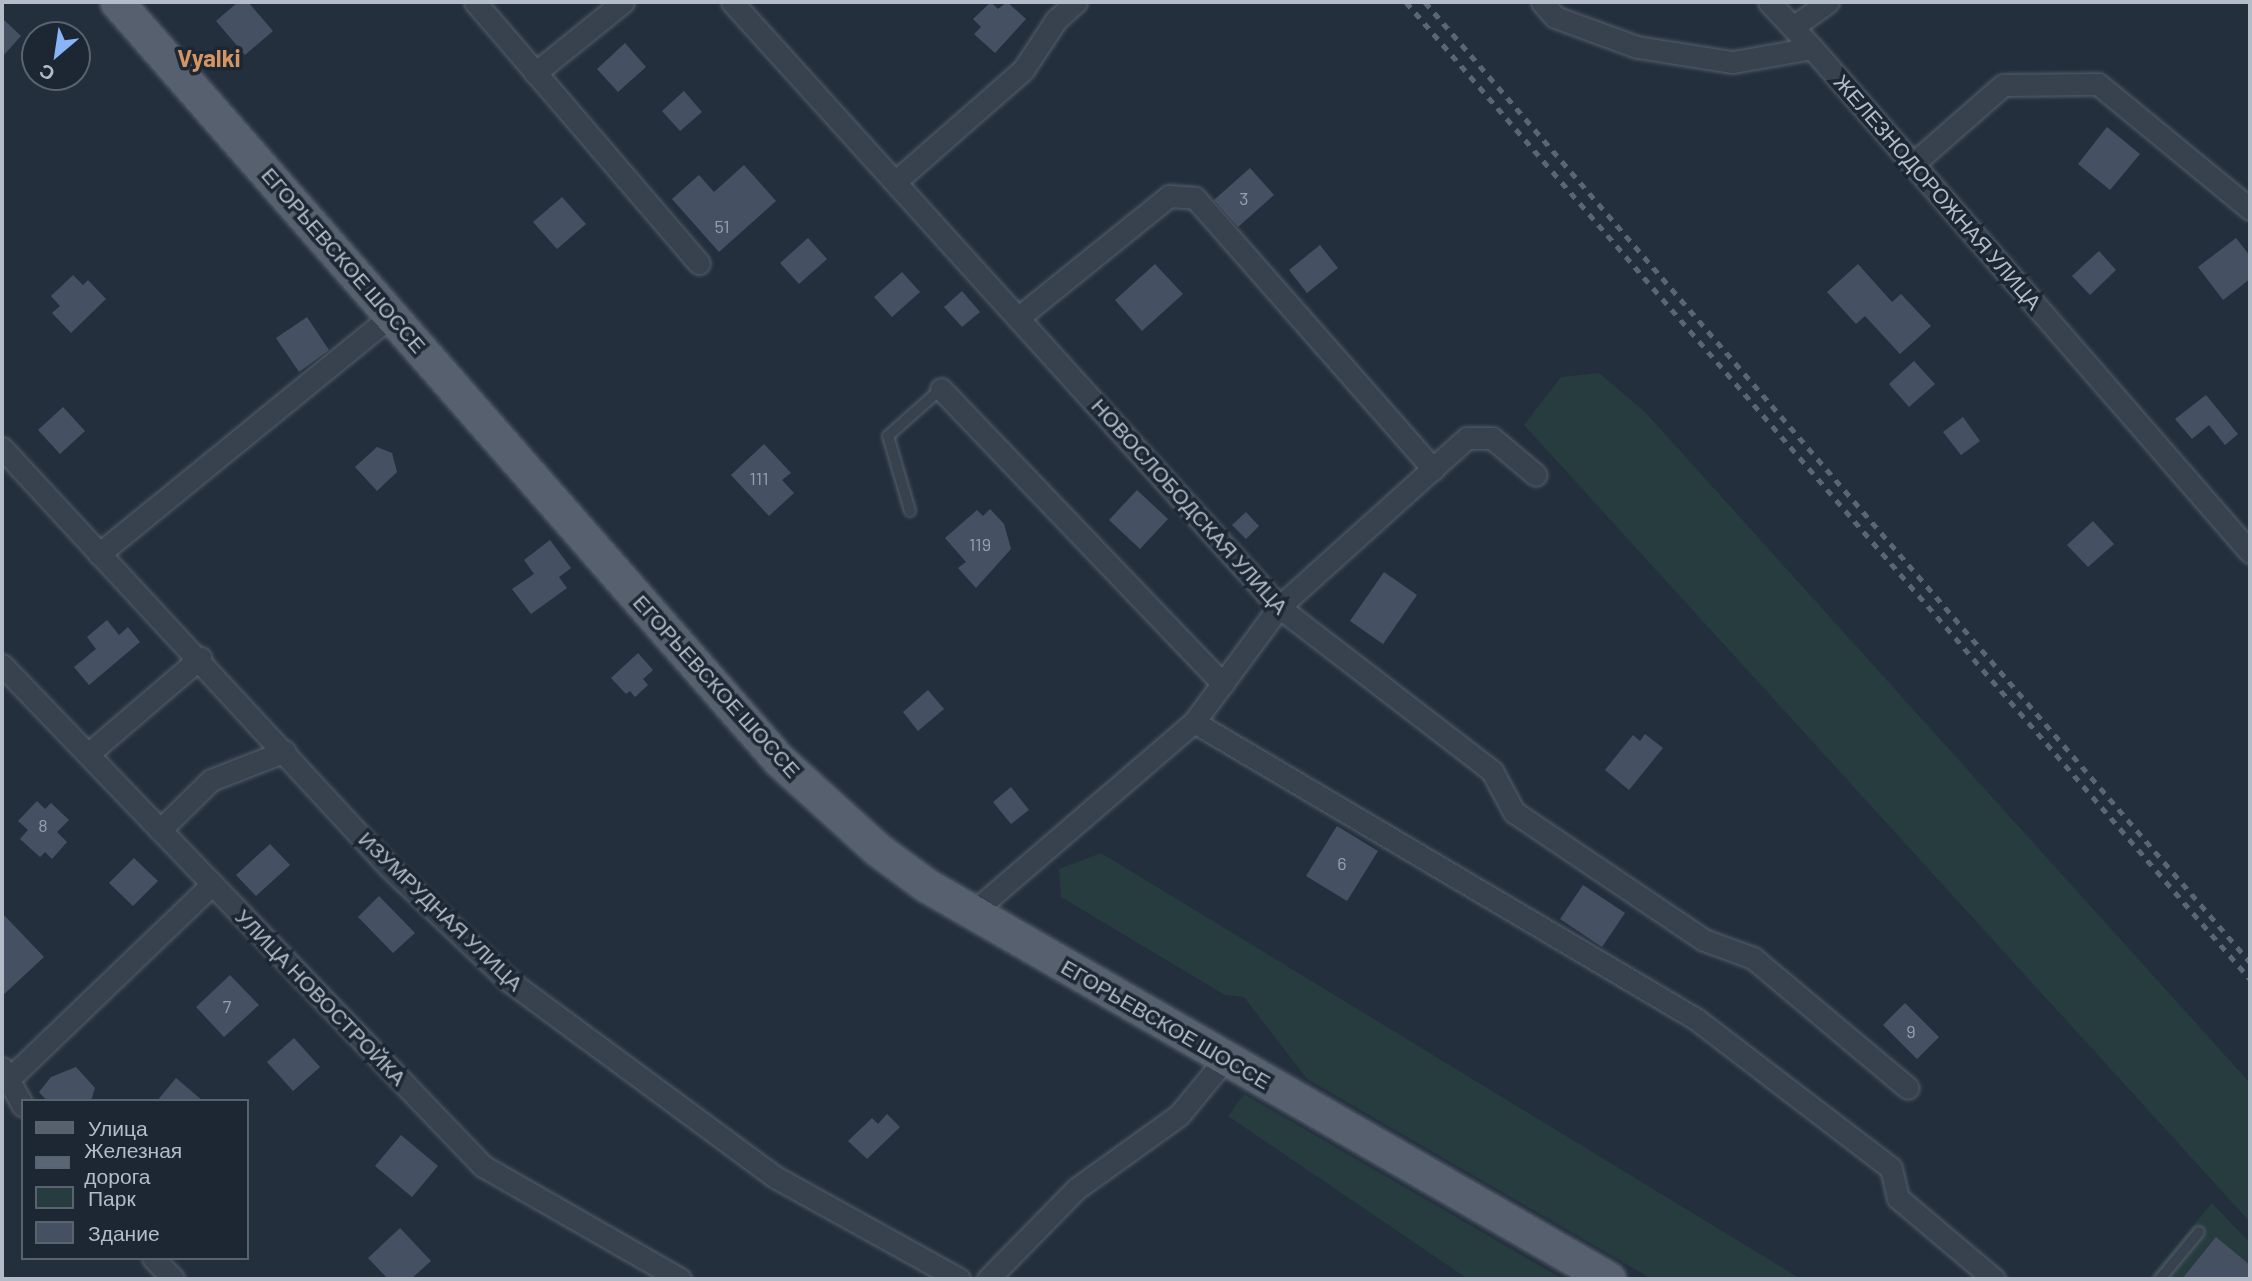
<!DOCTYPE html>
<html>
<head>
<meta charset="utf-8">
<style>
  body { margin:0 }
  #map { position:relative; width:2252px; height:1281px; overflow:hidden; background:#242f3e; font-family:Barlow,sans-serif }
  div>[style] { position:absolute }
  .green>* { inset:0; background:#263c3f }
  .building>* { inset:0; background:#455162 }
  .roads { filter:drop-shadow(0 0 2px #565f6c) drop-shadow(0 0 2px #565f6c) }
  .lane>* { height:10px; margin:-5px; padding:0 5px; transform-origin:5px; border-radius:5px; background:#38414e }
  .street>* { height:21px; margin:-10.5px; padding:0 10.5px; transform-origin:10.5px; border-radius:10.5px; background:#38414e }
  .primary>* { height:33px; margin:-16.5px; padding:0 16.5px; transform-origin:16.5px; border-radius:16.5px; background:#56606e }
  .rail>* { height:5px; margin-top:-2.5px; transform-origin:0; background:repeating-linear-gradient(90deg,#5a6575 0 7px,transparent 0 14px) }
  span { translate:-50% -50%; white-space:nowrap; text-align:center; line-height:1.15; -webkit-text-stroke:7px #1d2633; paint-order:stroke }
  .number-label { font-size:18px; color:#98a1af }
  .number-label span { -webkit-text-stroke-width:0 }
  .street-label { font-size:21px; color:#b4bcc9 }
  .quarter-label { font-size:24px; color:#d59563; font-weight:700 }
  .frame { position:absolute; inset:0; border:4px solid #b4bcc9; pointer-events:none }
  .legend { position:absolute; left:21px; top:1099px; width:228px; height:161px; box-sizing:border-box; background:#1d2633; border:2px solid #59626f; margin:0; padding:9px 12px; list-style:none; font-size:21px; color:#b4bcc9 }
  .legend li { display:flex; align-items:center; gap:14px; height:35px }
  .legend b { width:35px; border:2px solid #59626f }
  .north { position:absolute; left:21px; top:21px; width:70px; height:70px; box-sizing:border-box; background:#1d2633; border:2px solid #59626f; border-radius:50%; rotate:209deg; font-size:19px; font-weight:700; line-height:28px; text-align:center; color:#b4bcc9 }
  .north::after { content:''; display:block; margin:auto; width:24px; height:32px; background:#8ab4f8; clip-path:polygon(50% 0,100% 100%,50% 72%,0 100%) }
</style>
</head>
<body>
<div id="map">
  <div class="green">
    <i style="clip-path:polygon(1599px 373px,1646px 413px,2250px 1083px,2250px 1222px,1524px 425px,1561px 377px)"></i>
    <i style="clip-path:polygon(1101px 853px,1801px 1279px,1652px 1279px,1307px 1079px,1244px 997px,1225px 995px,1061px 897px,1059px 869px)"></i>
    <i style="clip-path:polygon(1244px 1094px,1563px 1279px,1468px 1279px,1228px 1116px)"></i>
    <i style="clip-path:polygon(2212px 1203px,2250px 1243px,2250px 1279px,2148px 1279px)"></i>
  </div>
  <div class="building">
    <i style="clip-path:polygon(238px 2px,248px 2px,273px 31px,245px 55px,216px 21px)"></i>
    <i style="clip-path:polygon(991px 2px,998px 9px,1007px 2px,1026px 19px,995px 53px,974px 34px,981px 27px,973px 19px)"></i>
    <i style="clip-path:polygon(2px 18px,21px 36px,2px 57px)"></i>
    <i style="clip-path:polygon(625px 43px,646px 67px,618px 92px,597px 69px)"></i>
    <i style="clip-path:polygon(684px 91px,702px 112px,680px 131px,662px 111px)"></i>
    <i style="clip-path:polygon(2107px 127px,2140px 154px,2110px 190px,2078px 164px)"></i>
    <i style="clip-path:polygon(744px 165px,776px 201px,719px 252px,672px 199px,699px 175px,714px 192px)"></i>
    <i style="clip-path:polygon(1250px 168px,1274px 195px,1238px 227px,1214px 200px)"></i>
    <i style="clip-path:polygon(562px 197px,586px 224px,557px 249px,533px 222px)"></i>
    <i style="clip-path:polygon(808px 238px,827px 259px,799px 284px,780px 263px)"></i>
    <i style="clip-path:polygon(2236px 238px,2250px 256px,2250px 279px,2223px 300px,2198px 267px)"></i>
    <i style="clip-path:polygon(1320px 245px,1338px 268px,1307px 293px,1289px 270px)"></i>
    <i style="clip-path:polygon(2099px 251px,2116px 270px,2090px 295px,2072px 276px)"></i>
    <i style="clip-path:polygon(1155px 264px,1183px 294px,1142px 331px,1115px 300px)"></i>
    <i style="clip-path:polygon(1858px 264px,1892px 302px,1901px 294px,1931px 326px,1900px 354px,1865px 316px,1856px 324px,1827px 292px)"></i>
    <i style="clip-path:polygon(902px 272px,920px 292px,892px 317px,874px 297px)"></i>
    <i style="clip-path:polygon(73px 275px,83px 285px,88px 280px,106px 299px,71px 333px,52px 313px,60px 306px,51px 296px)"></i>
    <i style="clip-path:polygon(962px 291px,980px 312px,962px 327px,944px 307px)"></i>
    <i style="clip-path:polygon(307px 317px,329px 350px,299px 372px,276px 338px)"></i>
    <i style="clip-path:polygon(1914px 361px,1935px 384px,1909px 407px,1889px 384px)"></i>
    <i style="clip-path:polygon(2206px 395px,2238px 434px,2225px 445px,2209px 425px,2192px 439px,2175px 419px)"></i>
    <i style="clip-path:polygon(63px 407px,85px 431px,60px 454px,38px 430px)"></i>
    <i style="clip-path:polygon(1963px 417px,1980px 441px,1961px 455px,1943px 432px)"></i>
    <i style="clip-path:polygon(764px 444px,791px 473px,782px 480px,794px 493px,769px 516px,731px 475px)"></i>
    <i style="clip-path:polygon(377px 447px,392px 453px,397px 472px,377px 491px,355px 467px)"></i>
    <i style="clip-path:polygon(1137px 490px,1168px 519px,1140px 549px,1109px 520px)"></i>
    <i style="clip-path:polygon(990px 509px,1004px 524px,1011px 549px,976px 588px,958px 568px,966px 562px,945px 538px,977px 510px,983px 516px)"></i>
    <i style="clip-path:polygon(1246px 512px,1259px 526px,1246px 539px,1232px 525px)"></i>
    <i style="clip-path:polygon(2093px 521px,2114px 544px,2088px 567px,2067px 545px)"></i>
    <i style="clip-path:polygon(550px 540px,571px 568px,559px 577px,567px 588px,531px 614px,512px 589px,534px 574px,524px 560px)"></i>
    <i style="clip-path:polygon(1384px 572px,1417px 595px,1383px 644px,1350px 621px)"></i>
    <i style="clip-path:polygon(107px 620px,119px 635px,128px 627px,140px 642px,89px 685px,74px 667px,96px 649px,87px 637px)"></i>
    <i style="clip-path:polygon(638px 653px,653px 670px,643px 679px,648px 685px,635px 697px,630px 691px,626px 694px,611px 678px)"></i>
    <i style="clip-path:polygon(928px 690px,944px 709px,918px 731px,903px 712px)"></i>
    <i style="clip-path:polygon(1645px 734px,1663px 748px,1629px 790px,1605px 770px,1633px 735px,1640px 741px)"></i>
    <i style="clip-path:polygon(1011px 787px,1029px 810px,1011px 824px,993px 802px)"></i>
    <i style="clip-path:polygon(37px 801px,45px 809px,51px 803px,69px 820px,57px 832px,67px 842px,52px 859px,45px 852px,40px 857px,20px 839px,28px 830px,18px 821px)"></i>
    <i style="clip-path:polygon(1337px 826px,1378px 851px,1347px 901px,1306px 876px)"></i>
    <i style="clip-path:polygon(270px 844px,290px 865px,256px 896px,236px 875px)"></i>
    <i style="clip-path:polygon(134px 858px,158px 881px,133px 906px,109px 883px)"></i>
    <i style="clip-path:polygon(1583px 885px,1625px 913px,1602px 947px,1560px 919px)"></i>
    <i style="clip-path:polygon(379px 896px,415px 933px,393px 953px,358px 917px)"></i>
    <i style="clip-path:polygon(2px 913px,44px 957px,2px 996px)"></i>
    <i style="clip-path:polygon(230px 975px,259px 1005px,224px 1037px,196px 1007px)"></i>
    <i style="clip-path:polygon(1905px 1003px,1939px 1037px,1917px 1059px,1883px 1025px)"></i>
    <i style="clip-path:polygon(294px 1038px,320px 1067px,293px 1091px,267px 1062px)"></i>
    <i style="clip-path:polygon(76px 1067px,95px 1088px,91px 1101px,47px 1101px,39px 1092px,51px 1077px)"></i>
    <i style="clip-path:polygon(176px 1078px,203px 1101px,157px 1101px)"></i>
    <i style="clip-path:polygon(887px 1114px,900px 1127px,867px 1159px,848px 1141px,872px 1118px,878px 1124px)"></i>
    <i style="clip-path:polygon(401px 1135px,438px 1166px,412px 1197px,375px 1166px)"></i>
    <i style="clip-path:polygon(400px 1228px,431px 1261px,411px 1279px,388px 1279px,368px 1258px)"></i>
    <i style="clip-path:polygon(2216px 1237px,2250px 1265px,2250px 1279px,2182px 1279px)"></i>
  </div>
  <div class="roads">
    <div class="lane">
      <i style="left:910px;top:511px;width:78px;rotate:-106.3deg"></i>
      <i style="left:888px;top:436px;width:71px;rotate:-41.6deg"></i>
      <i style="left:2160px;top:1279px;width:61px;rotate:-50.3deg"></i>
    </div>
    <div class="street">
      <i style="left:475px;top:2px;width:344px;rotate:49.4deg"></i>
      <i style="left:732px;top:2px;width:816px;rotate:47.88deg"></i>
      <i style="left:1279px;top:607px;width:269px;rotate:37.6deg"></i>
      <i style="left:1492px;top:771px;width:47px;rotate:61.8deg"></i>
      <i style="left:1514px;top:812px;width:229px;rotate:34deg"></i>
      <i style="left:1704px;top:940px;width:52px;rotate:20.2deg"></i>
      <i style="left:1753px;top:958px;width:202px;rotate:40deg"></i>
      <i style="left:1542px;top:2px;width:20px;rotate:49deg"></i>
      <i style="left:1555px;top:17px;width:87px;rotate:20.1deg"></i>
      <i style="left:1637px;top:47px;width:97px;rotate:8.9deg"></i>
      <i style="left:1733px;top:62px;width:80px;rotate:-10deg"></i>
      <i style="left:1812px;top:48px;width:668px;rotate:49.01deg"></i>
      <i style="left:1769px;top:2px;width:63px;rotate:46.9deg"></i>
      <i style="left:1793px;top:27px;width:43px;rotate:-35.5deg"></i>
      <i style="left:535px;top:73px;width:113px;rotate:-38.9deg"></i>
      <i style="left:1914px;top:163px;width:118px;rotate:-41.2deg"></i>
      <i style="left:2003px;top:85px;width:95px;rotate:-0.6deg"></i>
      <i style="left:2098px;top:84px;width:197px;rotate:39.4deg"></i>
      <i style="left:895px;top:182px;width:170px;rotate:-41.2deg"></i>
      <i style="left:1023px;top:70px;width:60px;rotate:-56.6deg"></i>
      <i style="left:1056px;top:20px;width:27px;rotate:-42deg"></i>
      <i style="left:1019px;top:317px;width:193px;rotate:-38.9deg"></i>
      <i style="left:1169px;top:196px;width:26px;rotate:4deg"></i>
      <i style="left:1195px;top:198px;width:361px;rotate:48.7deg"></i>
      <i style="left:941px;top:389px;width:408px;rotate:46.3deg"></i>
      <i style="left:2px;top:448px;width:572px;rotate:47.27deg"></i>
      <i style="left:390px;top:868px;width:163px;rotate:43.5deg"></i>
      <i style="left:508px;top:980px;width:334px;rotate:36.4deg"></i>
      <i style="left:777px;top:1178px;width:208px;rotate:29deg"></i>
      <i style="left:99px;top:554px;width:378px;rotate:-39.2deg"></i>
      <i style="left:2px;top:665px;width:695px;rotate:46.17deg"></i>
      <i style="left:483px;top:1166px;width:227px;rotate:29.8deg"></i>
      <i style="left:1194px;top:722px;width:583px;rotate:30.61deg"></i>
      <i style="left:1696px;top:1019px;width:245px;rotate:37.4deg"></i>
      <i style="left:1891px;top:1168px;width:31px;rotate:77deg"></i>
      <i style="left:1898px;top:1198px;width:126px;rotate:40.2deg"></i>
      <i style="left:88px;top:754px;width:148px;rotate:-40.6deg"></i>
      <i style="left:160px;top:830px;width:71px;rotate:-44.4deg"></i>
      <i style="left:211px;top:780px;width:79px;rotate:-21.4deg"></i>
      <i style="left:973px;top:912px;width:291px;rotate:-40.7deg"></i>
      <i style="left:1194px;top:722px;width:143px;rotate:-53.5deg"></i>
      <i style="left:1279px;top:607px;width:253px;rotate:-42deg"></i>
      <i style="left:1467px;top:438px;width:25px"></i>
      <i style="left:1492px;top:438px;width:57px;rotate:40.1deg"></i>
      <i style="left:2px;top:1068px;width:43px;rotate:61.1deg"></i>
      <i style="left:10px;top:1078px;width:280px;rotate:-43.8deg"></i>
      <i style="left:153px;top:1258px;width:29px;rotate:46deg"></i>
      <i style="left:988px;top:1279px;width:126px;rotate:-45.6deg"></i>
      <i style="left:1076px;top:1189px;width:127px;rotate:-35.7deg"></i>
      <i style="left:1179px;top:1115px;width:74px;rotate:-50.5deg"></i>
    </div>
    <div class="primary">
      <i style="left:117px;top:2px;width:1006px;rotate:48.87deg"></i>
      <i style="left:779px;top:760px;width:132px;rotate:42.2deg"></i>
      <i style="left:877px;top:849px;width:61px;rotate:36.3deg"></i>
      <i style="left:926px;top:885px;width:788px;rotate:29.98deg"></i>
    </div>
  </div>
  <div class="rail">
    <i style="left:1406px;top:2px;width:1291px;rotate:49.18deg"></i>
    <i style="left:1425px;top:2px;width:1266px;rotate:49.33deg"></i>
  </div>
  <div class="number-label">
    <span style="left:1244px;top:198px">3</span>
    <span style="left:722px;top:226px">51</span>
    <span style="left:759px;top:478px">111</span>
    <span style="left:980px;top:544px">119</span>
    <span style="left:43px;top:825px">8</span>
    <span style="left:1342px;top:863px">6</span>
    <span style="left:227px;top:1006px">7</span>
    <span style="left:1911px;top:1031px">9</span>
  </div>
  <div class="street-label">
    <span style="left:1938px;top:192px;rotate:49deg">ЖЕЛЕЗНОДОРОЖНАЯ УЛИЦА</span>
    <span style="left:344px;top:260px;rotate:49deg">ЕГОРЬЕВСКОЕ ШОССЕ</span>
    <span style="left:1190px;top:506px;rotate:48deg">НОВОСЛОБОДСКАЯ УЛИЦА</span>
    <span style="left:717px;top:686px;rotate:48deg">ЕГОРЬЕВСКОЕ ШОССЕ</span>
    <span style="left:441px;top:911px;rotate:44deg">ИЗУМРУДНАЯ УЛИЦА</span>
    <span style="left:321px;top:997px;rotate:46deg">УЛИЦА НОВОСТРОЙКА</span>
    <span style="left:1166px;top:1024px;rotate:30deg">ЕГОРЬЕВСКОЕ ШОССЕ</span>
  </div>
  <div class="quarter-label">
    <span style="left:209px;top:58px">Vyalki</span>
  </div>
  <div class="frame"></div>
  <ul class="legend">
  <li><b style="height:9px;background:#56606e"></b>Улица</li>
  <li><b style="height:9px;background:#5a6575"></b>Железная дорога</li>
  <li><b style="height:19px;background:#263c3f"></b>Парк</li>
  <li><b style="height:19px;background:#455162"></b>Здание</li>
  </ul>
  <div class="north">С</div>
</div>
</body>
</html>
